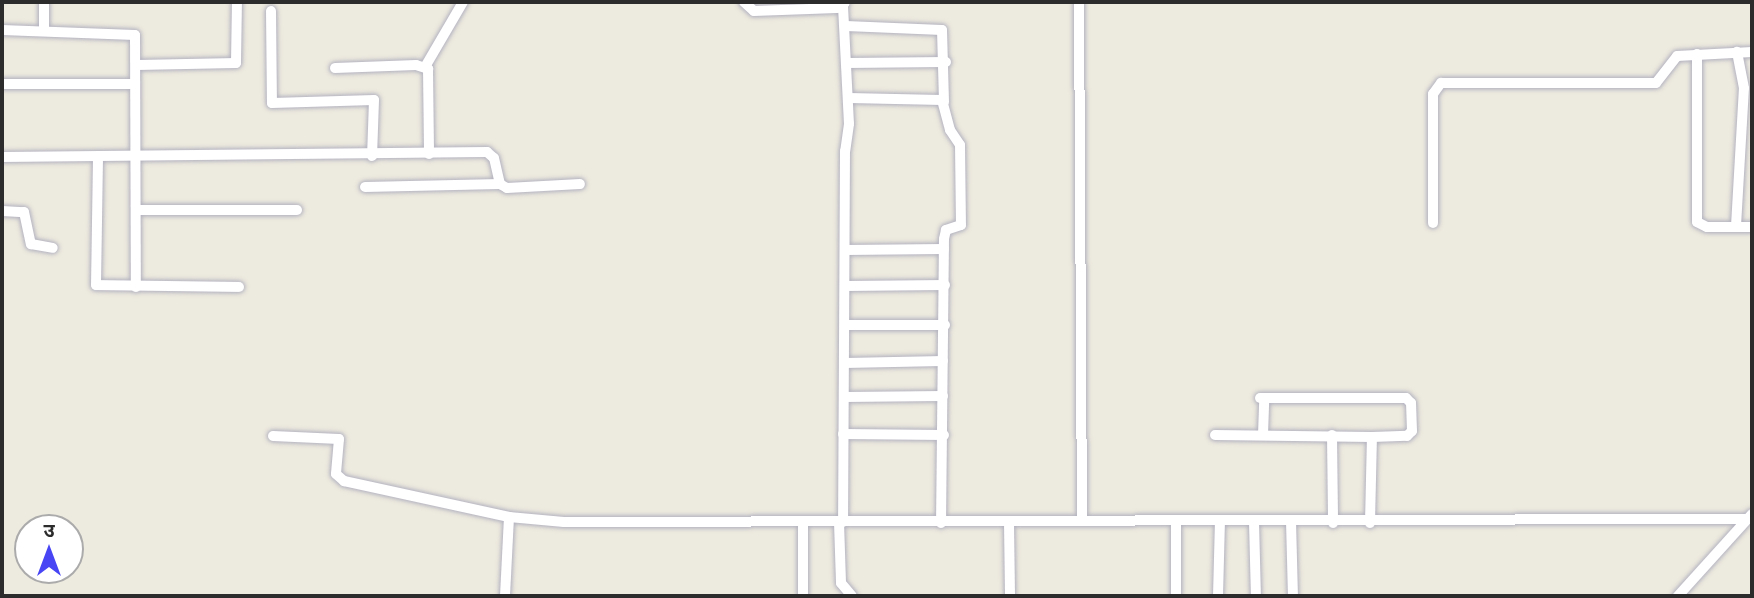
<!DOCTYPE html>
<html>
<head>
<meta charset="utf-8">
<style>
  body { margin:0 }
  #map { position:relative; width:1754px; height:598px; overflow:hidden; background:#edeadf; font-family:"Public Sans","Noto Sans Devanagari",sans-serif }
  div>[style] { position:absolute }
  .roads { filter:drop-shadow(0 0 2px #b3b2bf) drop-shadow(0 0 2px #b3b2bf) }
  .minor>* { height:10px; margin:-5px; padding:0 5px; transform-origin:5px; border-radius:5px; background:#fff }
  span { translate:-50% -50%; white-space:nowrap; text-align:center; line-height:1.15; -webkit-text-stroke:5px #fff; paint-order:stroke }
  .frame { position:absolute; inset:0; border:4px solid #2c2c2c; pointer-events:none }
  .north { position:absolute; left:14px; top:514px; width:70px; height:70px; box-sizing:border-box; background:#fff; border:2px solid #ababab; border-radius:50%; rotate:0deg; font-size:19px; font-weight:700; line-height:28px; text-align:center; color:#2c2c2c }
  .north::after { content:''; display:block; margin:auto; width:24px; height:32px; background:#4745f4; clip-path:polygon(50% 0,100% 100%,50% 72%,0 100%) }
</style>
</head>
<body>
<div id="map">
  <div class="roads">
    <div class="minor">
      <i style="left:44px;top:2px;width:28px;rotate:90deg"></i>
      <i style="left:744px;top:2px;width:13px;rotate:42deg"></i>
      <i style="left:754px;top:11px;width:83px;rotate:-2.1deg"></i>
      <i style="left:837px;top:8px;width:9px;rotate:-32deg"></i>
      <i style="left:1079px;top:2px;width:519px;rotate:89.67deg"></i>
      <i style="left:843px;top:6px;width:118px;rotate:87.1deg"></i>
      <i style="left:849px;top:124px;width:27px;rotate:98deg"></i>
      <i style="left:845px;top:151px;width:371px;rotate:90.3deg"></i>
      <i style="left:271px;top:11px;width:92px;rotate:89.4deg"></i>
      <i style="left:272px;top:103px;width:102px;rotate:-1.7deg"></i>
      <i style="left:374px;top:100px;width:56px;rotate:92deg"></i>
      <i style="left:846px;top:26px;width:96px;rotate:2.4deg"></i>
      <i style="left:942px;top:30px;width:72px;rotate:88.4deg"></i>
      <i style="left:2px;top:30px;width:133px;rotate:2.2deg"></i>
      <i style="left:135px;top:35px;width:252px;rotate:89.8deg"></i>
      <i style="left:1697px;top:54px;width:168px;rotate:90deg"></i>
      <i style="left:1697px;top:222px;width:11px;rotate:27deg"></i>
      <i style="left:1707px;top:227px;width:45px"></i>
      <i style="left:847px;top:63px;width:99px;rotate:-0.6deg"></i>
      <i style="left:137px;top:65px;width:99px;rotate:-1.2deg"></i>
      <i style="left:236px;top:63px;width:61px;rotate:-89.1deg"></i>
      <i style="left:425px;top:67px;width:75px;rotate:-59.7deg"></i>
      <i style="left:335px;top:68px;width:81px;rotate:-2.1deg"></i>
      <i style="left:416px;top:65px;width:13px;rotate:18deg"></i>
      <i style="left:428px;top:69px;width:85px;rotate:89.3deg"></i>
      <i style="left:2px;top:84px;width:133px"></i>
      <i style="left:849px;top:98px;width:93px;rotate:1.2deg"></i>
      <i style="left:942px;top:100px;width:31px;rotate:75deg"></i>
      <i style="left:950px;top:130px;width:18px;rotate:56deg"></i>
      <i style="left:960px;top:145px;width:80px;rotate:89.3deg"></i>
      <i style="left:961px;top:225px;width:16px;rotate:162deg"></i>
      <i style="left:946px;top:230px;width:9px;rotate:103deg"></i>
      <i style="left:944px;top:239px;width:284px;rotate:90.6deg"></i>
      <i style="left:2px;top:157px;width:485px;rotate:-0.6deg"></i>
      <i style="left:487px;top:152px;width:9px;rotate:41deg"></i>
      <i style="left:494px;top:158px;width:27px;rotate:77deg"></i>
      <i style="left:500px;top:184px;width:8px;rotate:30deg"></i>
      <i style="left:507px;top:188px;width:73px;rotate:-3.1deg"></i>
      <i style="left:98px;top:158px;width:127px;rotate:90.9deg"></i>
      <i style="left:96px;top:285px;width:143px;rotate:0.8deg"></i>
      <i style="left:365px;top:187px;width:135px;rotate:-1.3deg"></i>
      <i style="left:136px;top:210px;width:161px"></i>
      <i style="left:2px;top:211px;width:22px;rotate:3deg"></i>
      <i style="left:24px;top:212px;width:33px;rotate:78deg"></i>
      <i style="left:31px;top:244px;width:22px;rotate:10deg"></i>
      <i style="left:1433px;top:223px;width:129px;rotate:-90deg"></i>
      <i style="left:1433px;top:94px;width:14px;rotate:-54deg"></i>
      <i style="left:1441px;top:83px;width:215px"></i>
      <i style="left:1656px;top:83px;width:34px;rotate:-52deg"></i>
      <i style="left:1677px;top:56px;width:75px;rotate:-3.1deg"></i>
      <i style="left:1736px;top:226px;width:138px;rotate:-86.7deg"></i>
      <i style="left:1744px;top:88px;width:37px;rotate:-101deg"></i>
      <i style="left:845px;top:250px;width:99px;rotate:-0.6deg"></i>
      <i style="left:845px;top:286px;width:100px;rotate:-0.6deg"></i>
      <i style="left:846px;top:325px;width:99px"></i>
      <i style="left:845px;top:363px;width:98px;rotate:-1.2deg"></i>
      <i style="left:844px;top:397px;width:99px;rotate:-0.6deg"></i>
      <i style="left:843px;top:434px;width:101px;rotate:0.6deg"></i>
      <i style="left:1215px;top:435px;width:157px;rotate:0.7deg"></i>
      <i style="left:1372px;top:437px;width:35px;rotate:-2deg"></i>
      <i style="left:1407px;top:436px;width:7px;rotate:-45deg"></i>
      <i style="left:1412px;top:431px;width:28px;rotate:-92deg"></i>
      <i style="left:1411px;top:403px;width:7px;rotate:-135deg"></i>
      <i style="left:1406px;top:398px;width:146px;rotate:180deg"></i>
      <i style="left:1263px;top:435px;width:37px;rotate:-88deg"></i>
      <i style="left:1332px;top:435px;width:88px;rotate:89.3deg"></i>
      <i style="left:273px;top:436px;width:66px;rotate:2.6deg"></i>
      <i style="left:339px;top:439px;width:35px;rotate:95deg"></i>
      <i style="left:336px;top:474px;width:11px;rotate:41deg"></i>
      <i style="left:344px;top:481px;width:169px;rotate:12.3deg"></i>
      <i style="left:509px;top:517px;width:55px;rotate:5.2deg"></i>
      <i style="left:564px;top:522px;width:1183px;rotate:-0.15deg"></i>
      <i style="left:1176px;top:521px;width:75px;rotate:90deg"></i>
      <i style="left:1291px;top:521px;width:75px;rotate:88.5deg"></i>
      <i style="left:839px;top:522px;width:61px;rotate:88.1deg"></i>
      <i style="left:841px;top:583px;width:17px;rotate:50deg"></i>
      <i style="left:1254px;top:522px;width:74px;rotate:88.5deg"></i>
      <i style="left:803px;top:523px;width:73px;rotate:90deg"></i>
      <i style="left:1009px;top:523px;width:73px;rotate:89.2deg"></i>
      <i style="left:1370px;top:523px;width:86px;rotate:-88.7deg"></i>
      <i style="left:505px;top:596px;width:79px;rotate:-87.1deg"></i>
      <i style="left:1218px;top:596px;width:74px;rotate:-88.5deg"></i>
      <i style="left:1678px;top:596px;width:110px;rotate:-47.9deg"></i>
    </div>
  </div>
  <div class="frame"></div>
  <div class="north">उ</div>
</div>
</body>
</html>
